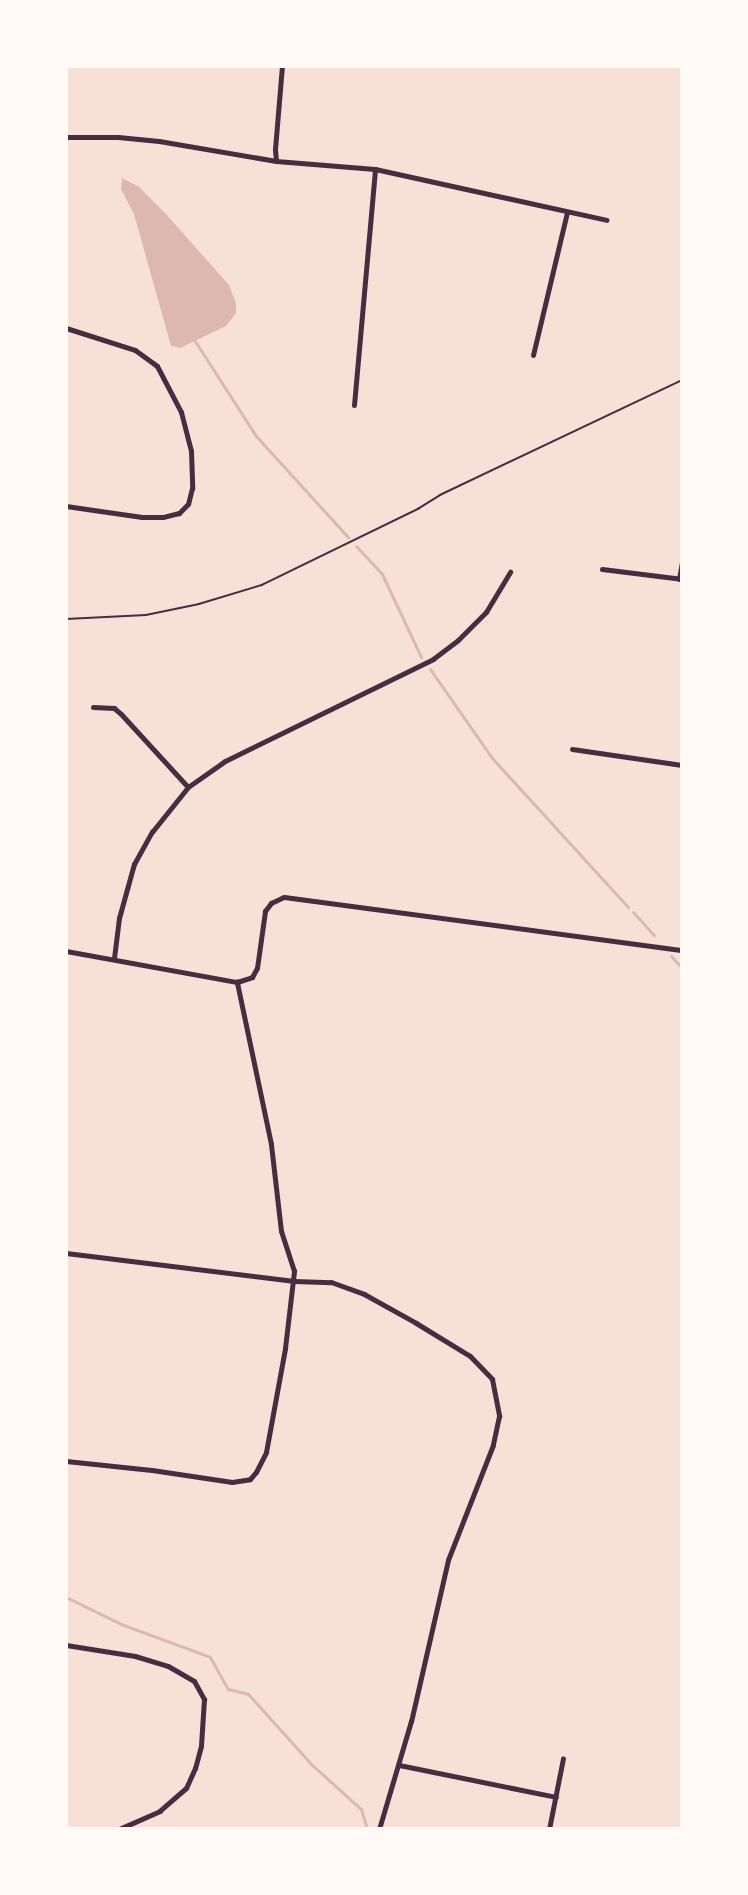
<!DOCTYPE html>
<html>
<head>
<meta charset="utf-8">
<style>
  body { margin:0 }
  #map { position:relative; width:748px; height:1895px; overflow:hidden; background:#f7e1d7; font-family:"Titillium Web",sans-serif }
  div>[style] { position:absolute }
  .water>* { inset:0; background:#dcb8b0 }
  .stream>* { height:3px; margin:-1.5px; padding:0 1.5px; transform-origin:1.5px; border-radius:1.5px; background:#dcb8b0 }
  .path>* { height:1.5px; margin:-0.75px; padding:0 0.75px; transform-origin:0.75px; border-radius:0.75px; background:#4a2c40 }
  .minor>* { height:5px; margin:-2.5px; padding:0 2.5px; transform-origin:2.5px; border-radius:2.5px; background:#4a2c40 }
  span { translate:-50% -50%; white-space:nowrap; text-align:center; line-height:1.15; -webkit-text-stroke:5px #fffaf5; paint-order:stroke }
  .frame { position:absolute; inset:0; border:68px solid #fffaf5; pointer-events:none }
</style>
</head>
<body>
<div id="map">
  <div class="water">
    <i style="clip-path:polygon(122px 178px,139px 187px,166px 214px,229px 285px,236px 303px,236px 313px,226px 326px,180px 348px,171px 346px,134px 214px,121px 189px)"></i>
  </div>
  <div class="stream">
    <i style="left:195px;top:341px;width:113px;rotate:57.3deg"></i>
    <i style="left:256px;top:436px;width:137px;rotate:47.7deg"></i>
    <i style="left:356px;top:546px;width:38px;rotate:47deg"></i>
    <i style="left:382px;top:574px;width:92px;rotate:64.8deg"></i>
    <i style="left:430px;top:669px;width:108px;rotate:55.1deg"></i>
    <i style="left:492px;top:758px;width:202px;rotate:47.6deg"></i>
    <i style="left:633px;top:912px;width:31px;rotate:48deg"></i>
    <i style="left:671px;top:956px;width:16px;rotate:47deg"></i>
    <i style="left:66px;top:1597px;width:61px;rotate:26.1deg"></i>
    <i style="left:121px;top:1624px;width:95px;rotate:20.3deg"></i>
    <i style="left:210px;top:1657px;width:37px;rotate:61deg"></i>
    <i style="left:228px;top:1689px;width:21px;rotate:14deg"></i>
    <i style="left:248px;top:1694px;width:94px;rotate:48deg"></i>
    <i style="left:311px;top:1764px;width:67px;rotate:42deg"></i>
    <i style="left:361px;top:1809px;width:21px;rotate:73deg"></i>
  </div>
  <div class="path">
    <i style="left:66px;top:619px;width:80px;rotate:-2.9deg"></i>
    <i style="left:146px;top:615px;width:54px;rotate:-11.7deg"></i>
    <i style="left:199px;top:604px;width:66px;rotate:-16.8deg"></i>
    <i style="left:262px;top:585px;width:174px;rotate:-26deg"></i>
    <i style="left:418px;top:509px;width:26px;rotate:-32deg"></i>
    <i style="left:440px;top:495px;width:268px;rotate:-25.4deg"></i>
  </div>
  <div class="minor">
    <i style="left:66px;top:137px;width:52px"></i>
    <i style="left:118px;top:137px;width:41px;rotate:5.6deg"></i>
    <i style="left:159px;top:141px;width:119px;rotate:9.7deg"></i>
    <i style="left:276px;top:161px;width:99px;rotate:4.6deg"></i>
    <i style="left:375px;top:169px;width:237px;rotate:12.4deg"></i>
    <i style="left:276px;top:161px;width:12px;rotate:-95deg"></i>
    <i style="left:275px;top:149px;width:83px;rotate:-85.2deg"></i>
    <i style="left:66px;top:328px;width:72px;rotate:17.7deg"></i>
    <i style="left:135px;top:350px;width:27px;rotate:36deg"></i>
    <i style="left:157px;top:366px;width:52px;rotate:62.4deg"></i>
    <i style="left:181px;top:412px;width:40px;rotate:75.6deg"></i>
    <i style="left:191px;top:451px;width:37px;rotate:88deg"></i>
    <i style="left:192px;top:488px;width:16px;rotate:104deg"></i>
    <i style="left:188px;top:504px;width:13px;rotate:135deg"></i>
    <i style="left:179px;top:513px;width:16px;rotate:166deg"></i>
    <i style="left:163px;top:517px;width:21px;rotate:180deg"></i>
    <i style="left:142px;top:517px;width:77px;rotate:-171.8deg"></i>
    <i style="left:533px;top:355px;width:147px;rotate:-76.6deg"></i>
    <i style="left:354px;top:405px;width:237px;rotate:-84.9deg"></i>
    <i style="left:602px;top:569px;width:81px;rotate:7.1deg"></i>
    <i style="left:679px;top:579px;width:17px;rotate:-80deg"></i>
    <i style="left:93px;top:707px;width:21px;rotate:3deg"></i>
    <i style="left:114px;top:708px;width:9px;rotate:41deg"></i>
    <i style="left:121px;top:714px;width:99px;rotate:47.5deg"></i>
    <i style="left:572px;top:749px;width:111px;rotate:8.3deg"></i>
    <i style="left:66px;top:951px;width:174px;rotate:10.3deg"></i>
    <i style="left:114px;top:958px;width:40px;rotate:-82.9deg"></i>
    <i style="left:119px;top:918px;width:56px;rotate:-74.5deg"></i>
    <i style="left:134px;top:864px;width:37px;rotate:-61deg"></i>
    <i style="left:152px;top:832px;width:58px;rotate:-51.3deg"></i>
    <i style="left:188px;top:787px;width:45px;rotate:-35.1deg"></i>
    <i style="left:225px;top:761px;width:232px;rotate:-26.1deg"></i>
    <i style="left:433px;top:659px;width:31px;rotate:-37deg"></i>
    <i style="left:458px;top:640px;width:40px;rotate:-45deg"></i>
    <i style="left:486px;top:612px;width:47px;rotate:-59deg"></i>
    <i style="left:237px;top:982px;width:16px;rotate:-18deg"></i>
    <i style="left:252px;top:977px;width:10px;rotate:-61deg"></i>
    <i style="left:257px;top:968px;width:58px;rotate:-82deg"></i>
    <i style="left:265px;top:911px;width:10px;rotate:-53deg"></i>
    <i style="left:271px;top:903px;width:14px;rotate:-25deg"></i>
    <i style="left:284px;top:897px;width:402px;rotate:7.6deg"></i>
    <i style="left:66px;top:1253px;width:230px;rotate:7deg"></i>
    <i style="left:294px;top:1281px;width:37px;rotate:2deg"></i>
    <i style="left:331px;top:1282px;width:35px;rotate:20deg"></i>
    <i style="left:364px;top:1294px;width:60px;rotate:29.1deg"></i>
    <i style="left:416px;top:1323px;width:63px;rotate:31.4deg"></i>
    <i style="left:470px;top:1356px;width:32px;rotate:46deg"></i>
    <i style="left:492px;top:1379px;width:38px;rotate:79deg"></i>
    <i style="left:499px;top:1416px;width:30px;rotate:102deg"></i>
    <i style="left:493px;top:1445px;width:123px;rotate:111.4deg"></i>
    <i style="left:448px;top:1560px;width:165px;rotate:102.9deg"></i>
    <i style="left:411px;top:1721px;width:113px;rotate:106.5deg"></i>
    <i style="left:66px;top:1461px;width:86px;rotate:6deg"></i>
    <i style="left:152px;top:1470px;width:81px;rotate:8.5deg"></i>
    <i style="left:232px;top:1482px;width:18px;rotate:-9deg"></i>
    <i style="left:250px;top:1479px;width:9px;rotate:-49deg"></i>
    <i style="left:256px;top:1472px;width:22px;rotate:-63deg"></i>
    <i style="left:266px;top:1452px;width:106px;rotate:-79.6deg"></i>
    <i style="left:285px;top:1348px;width:78px;rotate:-83.3deg"></i>
    <i style="left:294px;top:1271px;width:42px;rotate:-108deg"></i>
    <i style="left:281px;top:1231px;width:88px;rotate:-96.6deg"></i>
    <i style="left:271px;top:1144px;width:166px;rotate:-101.9deg"></i>
    <i style="left:66px;top:1645px;width:70px;rotate:9.1deg"></i>
    <i style="left:135px;top:1656px;width:34px;rotate:17deg"></i>
    <i style="left:168px;top:1666px;width:30px;rotate:30deg"></i>
    <i style="left:194px;top:1681px;width:21px;rotate:61deg"></i>
    <i style="left:204px;top:1699px;width:47px;rotate:93.7deg"></i>
    <i style="left:201px;top:1746px;width:23px;rotate:105deg"></i>
    <i style="left:195px;top:1768px;width:22px;rotate:114deg"></i>
    <i style="left:186px;top:1788px;width:35px;rotate:139deg"></i>
    <i style="left:160px;top:1811px;width:45px;rotate:156.3deg"></i>
    <i style="left:399px;top:1765px;width:160px;rotate:11.5deg"></i>
    <i style="left:549px;top:1829px;width:72px;rotate:-78.8deg"></i>
  </div>
  <div class="frame"></div>
</div>
</body>
</html>
